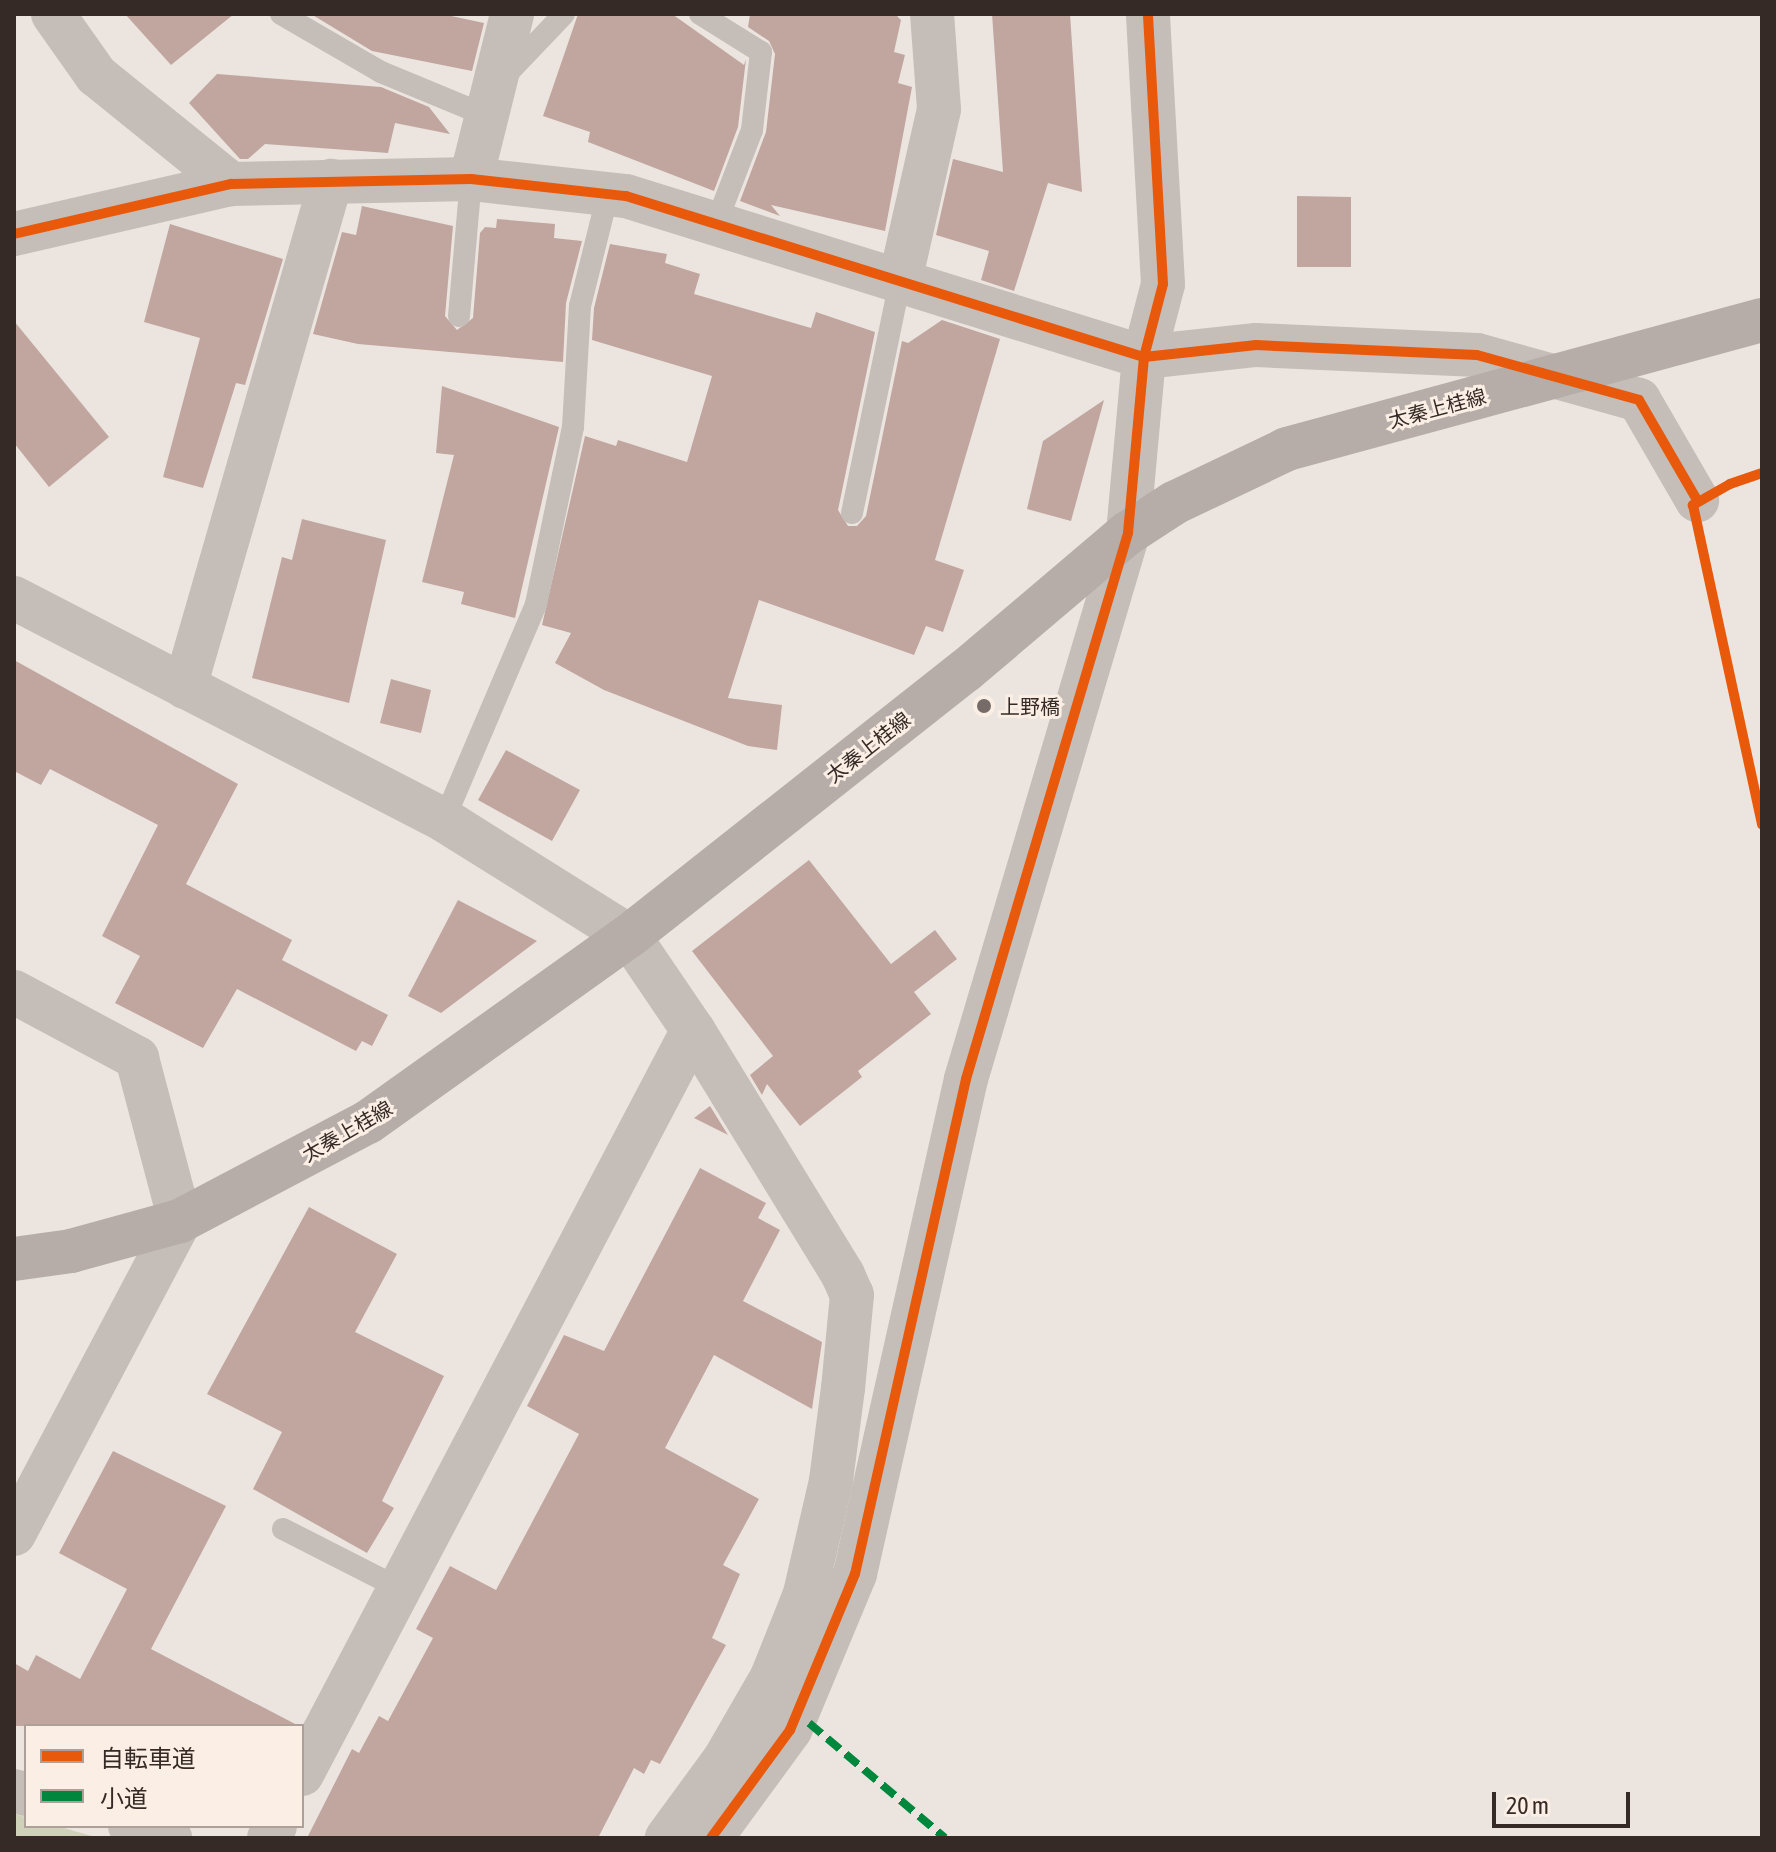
<!DOCTYPE html>
<html>
<head>
<meta charset="utf-8">
<style>
  body { margin:0 }
  #map { position:relative; width:1776px; height:1852px; overflow:hidden; background:#ece5df; font-family:"Asap Condensed","Noto Sans JP",sans-serif }
  div>[style] { position:absolute }
  .green>* { inset:0; background:#cfd2b8 }
  .building>* { inset:0; background:#c1a6a0 }
  .service>* { height:22px; margin:-11px; padding:0 11px; transform-origin:11px; border-radius:11px; background:#c5bdb8 }
  .minor>* { height:44px; margin:-22px; padding:0 22px; transform-origin:22px; border-radius:22px; background:#c5bdb8 }
  .tertiary>* { height:44px; margin:-22px; padding:0 22px; transform-origin:22px; border-radius:22px; background:#c5bdb8 }
  .secondary>* { height:44px; margin:-22px; padding:0 22px; transform-origin:22px; border-radius:22px; background:#b6ada9 }
  .secondary-bridge>* { height:44px; margin:-22px; padding:0 22px; transform-origin:22px; border-radius:22px; background:#b6ada9 }
  .quiet>* { height:8px; margin-top:-4px; transform-origin:0; background:repeating-linear-gradient(90deg,#00873e 0 16px,transparent 0 24px) }
  .cycleway>* { height:10px; margin:-5px; padding:0 5px; transform-origin:5px; border-radius:5px; background:#e8590c }
  .dots>* { width:22px; height:22px; translate:-50% -50%; box-sizing:border-box; border:4px solid #faeee5; border-radius:50% }
  span { translate:-50% -50%; white-space:nowrap; text-align:center; line-height:1.15; -webkit-text-stroke:6px #faeee5; paint-order:stroke }
  .street-label { font-size:20px; color:#362a26 }
  .poi-label { font-size:20px; color:#362a26 }
  .left { translate:0 -50%; text-align:left }
  .frame { position:absolute; inset:0; border:16px solid #362a26; pointer-events:none }
  .legend { position:absolute; left:24px; top:1724px; width:280px; height:104px; box-sizing:border-box; background:#faeee5; border:2px solid #aca099; margin:0; padding:10px 14px; list-style:none; font-size:24px; color:#362a26 }
  .legend li { display:flex; align-items:center; gap:16px; height:40px }
  .legend b { width:40px; border:2px solid #aca099 }
  .scale { position:absolute; left:1492px; top:1792px; width:138px; height:36px; box-sizing:border-box; border:4px solid #362a26; border-top:0; padding-left:10px; font-size:24px; line-height:28px; white-space:nowrap; color:#362a26; -webkit-text-stroke:6px #faeee5; paint-order:stroke }
</style>
</head>
<body>
<div id="map">
  <div class="green">
    <i style="clip-path:polygon(14px 1814px,26px 1817px,26px 1826px,57px 1826px,99px 1838px,14px 1838px)"></i>
  </div>
  <div class="building">
    <i style="clip-path:polygon(125px 14px,234px 14px,171px 65px)"></i>
    <i style="clip-path:polygon(311px 14px,442px 14px,484px 23px,472px 71px,372px 51px)"></i>
    <i style="clip-path:polygon(578px 14px,672px 14px,744px 65px,746px 59px,738px 127px,714px 191px,588px 142px,590px 132px,543px 116px)"></i>
    <i style="clip-path:polygon(750px 14px,895px 14px,901px 20px,894px 52px,905px 55px,898px 83px,912px 87px,885px 231px,771px 205px,780px 216px,740px 201px,766px 132px,775px 54px,769px 41px,748px 27px)"></i>
    <i style="clip-path:polygon(992px 14px,1070px 14px,1082px 192px,1048px 183px,1014px 291px,981px 280px,989px 251px,936px 235px,953px 159px,1003px 172px)"></i>
    <i style="clip-path:polygon(217px 74px,381px 87px,429px 107px,450px 134px,395px 123px,388px 153px,265px 144px,248px 159px,240px 159px,189px 103px)"></i>
    <i style="clip-path:polygon(1297px 196px,1351px 197px,1351px 267px,1297px 267px)"></i>
    <i style="clip-path:polygon(362px 206px,453px 226px,445px 316px,457px 330px,473px 318px,480px 233px,485px 227px,496px 228px,497px 219px,555px 224px,554px 238px,582px 241px,566px 303px,563px 362px,358px 344px,313px 334px,342px 232px,356px 235px)"></i>
    <i style="clip-path:polygon(170px 224px,283px 259px,245px 385px,236px 383px,203px 488px,163px 477px,200px 338px,144px 322px)"></i>
    <i style="clip-path:polygon(610px 244px,667px 254px,665px 263px,700px 274px,694px 294px,811px 328px,816px 312px,875px 332px,838px 510px,848px 526px,857px 526px,866px 516px,902px 341px,908px 343px,942px 320px,1000px 339px,935px 560px,964px 570px,943px 632px,926px 626px,914px 655px,759px 600px,728px 698px,782px 705px,777px 750px,748px 746px,604px 690px,555px 663px,571px 633px,542px 625px,585px 436px,616px 446px,618px 440px,687px 462px,712px 376px,592px 340px,594px 308px)"></i>
    <i style="clip-path:polygon(14px 321px,109px 437px,49px 487px,14px 443px)"></i>
    <i style="clip-path:polygon(442px 386px,559px 427px,515px 618px,461px 604px,464px 592px,422px 582px,454px 455px,436px 453px)"></i>
    <i style="clip-path:polygon(1104px 400px,1071px 521px,1027px 509px,1043px 441px)"></i>
    <i style="clip-path:polygon(302px 519px,386px 540px,349px 703px,252px 678px,282px 557px,292px 560px)"></i>
    <i style="clip-path:polygon(14px 660px,238px 784px,186px 884px,292px 940px,282px 960px,388px 1015px,372px 1046px,362px 1041px,356px 1051px,237px 989px,203px 1048px,115px 1003px,140px 956px,102px 936px,158px 825px,50px 769px,41px 785px,14px 771px)"></i>
    <i style="clip-path:polygon(391px 679px,431px 690px,421px 733px,380px 723px)"></i>
    <i style="clip-path:polygon(506px 750px,580px 790px,552px 841px,478px 800px)"></i>
    <i style="clip-path:polygon(809px 860px,891px 964px,935px 930px,957px 959px,914px 992px,931px 1014px,858px 1071px,862px 1077px,800px 1126px,767px 1084px,762px 1095px,750px 1075px,773px 1056px,692px 951px)"></i>
    <i style="clip-path:polygon(458px 900px,537px 941px,441px 1013px,408px 996px)"></i>
    <i style="clip-path:polygon(710px 1106px,728px 1135px,694px 1118px)"></i>
    <i style="clip-path:polygon(700px 1168px,766px 1203px,758px 1218px,780px 1230px,743px 1301px,822px 1342px,812px 1409px,714px 1355px,665px 1448px,759px 1499px,723px 1565px,740px 1574px,712px 1638px,726px 1645px,660px 1764px,651px 1760px,644px 1774px,634px 1768px,598px 1838px,307px 1838px,352px 1749px,359px 1753px,379px 1716px,388px 1721px,433px 1638px,416px 1629px,450px 1566px,496px 1590px,579px 1434px,527px 1406px,564px 1335px,604px 1351px)"></i>
    <i style="clip-path:polygon(309px 1207px,397px 1254px,355px 1332px,444px 1376px,382px 1501px,394px 1508px,367px 1553px,253px 1489px,282px 1432px,207px 1394px)"></i>
    <i style="clip-path:polygon(113px 1451px,226px 1506px,151px 1649px,299px 1726px,14px 1726px,14px 1663px,28px 1671px,36px 1655px,80px 1679px,127px 1589px,59px 1553px)"></i>
  </div>
  <div class="service">
    <i style="left:281px;top:14px;width:116px;rotate:30.1deg"></i>
    <i style="left:381px;top:72px;width:115px;rotate:22.5deg"></i>
    <i style="left:700px;top:14px;width:72px;rotate:31.9deg"></i>
    <i style="left:761px;top:52px;width:79px;rotate:96.6deg"></i>
    <i style="left:752px;top:130px;width:101px;rotate:111deg"></i>
    <i style="left:506px;top:75px;width:84px;rotate:-46.4deg"></i>
    <i style="left:459px;top:316px;width:138px;rotate:-85deg"></i>
    <i style="left:852px;top:513px;width:237px;rotate:-78.3deg"></i>
    <i style="left:444px;top:820px;width:235px;rotate:-66.9deg"></i>
    <i style="left:536px;top:604px;width:181px;rotate:-78.2deg"></i>
    <i style="left:573px;top:427px;width:121px;rotate:-86.7deg"></i>
    <i style="left:580px;top:306px;width:115px;rotate:-76deg"></i>
    <i style="left:283px;top:1529px;width:130px;rotate:27deg"></i>
  </div>
  <div class="minor">
    <i style="left:53px;top:14px;width:75px;rotate:54.8deg"></i>
    <i style="left:96px;top:75px;width:174px;rotate:38.9deg"></i>
    <i style="left:471px;top:179px;width:170px;rotate:-76deg"></i>
    <i style="left:14px;top:234px;width:223px;rotate:-13deg"></i>
    <i style="left:231px;top:184px;width:240px;rotate:-1.2deg"></i>
    <i style="left:471px;top:179px;width:156px;rotate:6.3deg"></i>
    <i style="left:626px;top:196px;width:542px;rotate:17.27deg"></i>
    <i style="left:1144px;top:357px;width:113px;rotate:-6.1deg"></i>
    <i style="left:1256px;top:345px;width:221px;rotate:2.6deg"></i>
    <i style="left:1477px;top:355px;width:168px;rotate:15.5deg"></i>
    <i style="left:1639px;top:400px;width:116px;rotate:59.9deg"></i>
    <i style="left:900px;top:281px;width:176px;rotate:-77.2deg"></i>
    <i style="left:939px;top:109px;width:95px;rotate:-94.2deg"></i>
    <i style="left:14px;top:598px;width:484px;rotate:27.3deg"></i>
    <i style="left:444px;top:820px;width:218px;rotate:32.1deg"></i>
    <i style="left:629px;top:936px;width:114px;rotate:55.8deg"></i>
    <i style="left:693px;top:1030px;width:287px;rotate:58.5deg"></i>
    <i style="left:843px;top:1275px;width:22px;rotate:66deg"></i>
    <i style="left:852px;top:1295px;width:93px;rotate:95.5deg"></i>
    <i style="left:843px;top:1388px;width:94px;rotate:97.4deg"></i>
    <i style="left:831px;top:1481px;width:116px;rotate:103deg"></i>
    <i style="left:805px;top:1594px;width:89px;rotate:111.7deg"></i>
    <i style="left:772px;top:1677px;width:96px;rotate:120deg"></i>
    <i style="left:724px;top:1760px;width:97px;rotate:126.2deg"></i>
    <i style="left:185px;top:687px;width:527px;rotate:-73.91deg"></i>
    <i style="left:14px;top:992px;width:140px;rotate:28.2deg"></i>
    <i style="left:137px;top:1058px;width:169px;rotate:75.2deg"></i>
    <i style="left:302px;top:1774px;width:840px;rotate:-62.28deg"></i>
    <i style="left:14px;top:1791px;width:12px;rotate:14deg"></i>
    <i style="left:130px;top:1826px;width:42px;rotate:16.7deg"></i>
    <i style="left:269px;top:1838px;width:13px;rotate:-63deg"></i>
    <i style="left:711px;top:1838px;width:134px;rotate:-53.8deg"></i>
    <i style="left:790px;top:1730px;width:169px;rotate:-67.4deg"></i>
    <i style="left:855px;top:1574px;width:507px;rotate:-77.36deg"></i>
    <i style="left:966px;top:1079px;width:570px;rotate:-73.47deg"></i>
    <i style="left:1128px;top:533px;width:177px;rotate:-84.8deg"></i>
    <i style="left:1144px;top:357px;width:75px;rotate:-75.4deg"></i>
    <i style="left:1163px;top:284px;width:270px;rotate:-93.2deg"></i>
  </div>
  <div class="tertiary">
    <i style="left:14px;top:1534px;width:354px;rotate:-62.1deg"></i>
  </div>
  <div class="secondary">
    <i style="left:14px;top:1259px;width:58px;rotate:-8deg"></i>
    <i style="left:71px;top:1251px;width:113px;rotate:-15.4deg"></i>
    <i style="left:180px;top:1221px;width:212px;rotate:-27.8deg"></i>
    <i style="left:368px;top:1122px;width:320px;rotate:-35.5deg"></i>
    <i style="left:629px;top:936px;width:428px;rotate:-38.3deg"></i>
    <i style="left:965px;top:671px;width:214px;rotate:-40.3deg"></i>
    <i style="left:1128px;top:533px;width:55px;rotate:-33.1deg"></i>
  </div>
  <div class="secondary-bridge">
    <i style="left:1174px;top:503px;width:125px;rotate:-25.5deg"></i>
    <i style="left:1287px;top:449px;width:492px;rotate:-15.2deg"></i>
  </div>
  <div class="quiet">
    <i style="left:809px;top:1723px;width:178px;rotate:40.2deg"></i>
  </div>
  <div class="cycleway">
    <i style="left:14px;top:234px;width:223px;rotate:-13deg"></i>
    <i style="left:231px;top:184px;width:240px;rotate:-1.2deg"></i>
    <i style="left:471px;top:179px;width:156px;rotate:6.3deg"></i>
    <i style="left:626px;top:196px;width:542px;rotate:17.27deg"></i>
    <i style="left:1144px;top:357px;width:113px;rotate:-6.1deg"></i>
    <i style="left:1256px;top:345px;width:221px;rotate:2.6deg"></i>
    <i style="left:1477px;top:355px;width:168px;rotate:15.5deg"></i>
    <i style="left:1639px;top:400px;width:116px;rotate:59.9deg"></i>
    <i style="left:1762px;top:473px;width:34px;rotate:161deg"></i>
    <i style="left:1730px;top:484px;width:43px;rotate:150.4deg"></i>
    <i style="left:1693px;top:505px;width:327px;rotate:77.8deg"></i>
    <i style="left:711px;top:1838px;width:134px;rotate:-53.8deg"></i>
    <i style="left:790px;top:1730px;width:169px;rotate:-67.4deg"></i>
    <i style="left:855px;top:1574px;width:507px;rotate:-77.36deg"></i>
    <i style="left:966px;top:1079px;width:570px;rotate:-73.47deg"></i>
    <i style="left:1128px;top:533px;width:177px;rotate:-84.8deg"></i>
    <i style="left:1144px;top:357px;width:75px;rotate:-75.4deg"></i>
    <i style="left:1163px;top:284px;width:270px;rotate:-93.2deg"></i>
  </div>
  <div class="dots">
    <i style="left:984px;top:706px;background:#766b67"></i>
  </div>
  <div class="street-label">
    <span style="left:1437px;top:408px;rotate:-15deg">太秦上桂線</span>
    <span style="left:868px;top:747px;rotate:-38deg">太秦上桂線</span>
    <span style="left:347px;top:1131px;rotate:-30deg">太秦上桂線</span>
  </div>
  <div class="poi-label">
    <span class="left" style="left:1000px;top:706px">上野橋</span>
  </div>
  <div class="frame"></div>
  <ul class="legend">
  <li><b style="height:10px;background:#e8590c"></b>自転車道</li>
  <li><b style="height:10px;background:#00873e"></b>小道</li>
  </ul>
  <div class="scale">20 m</div>
</div>
</body>
</html>
